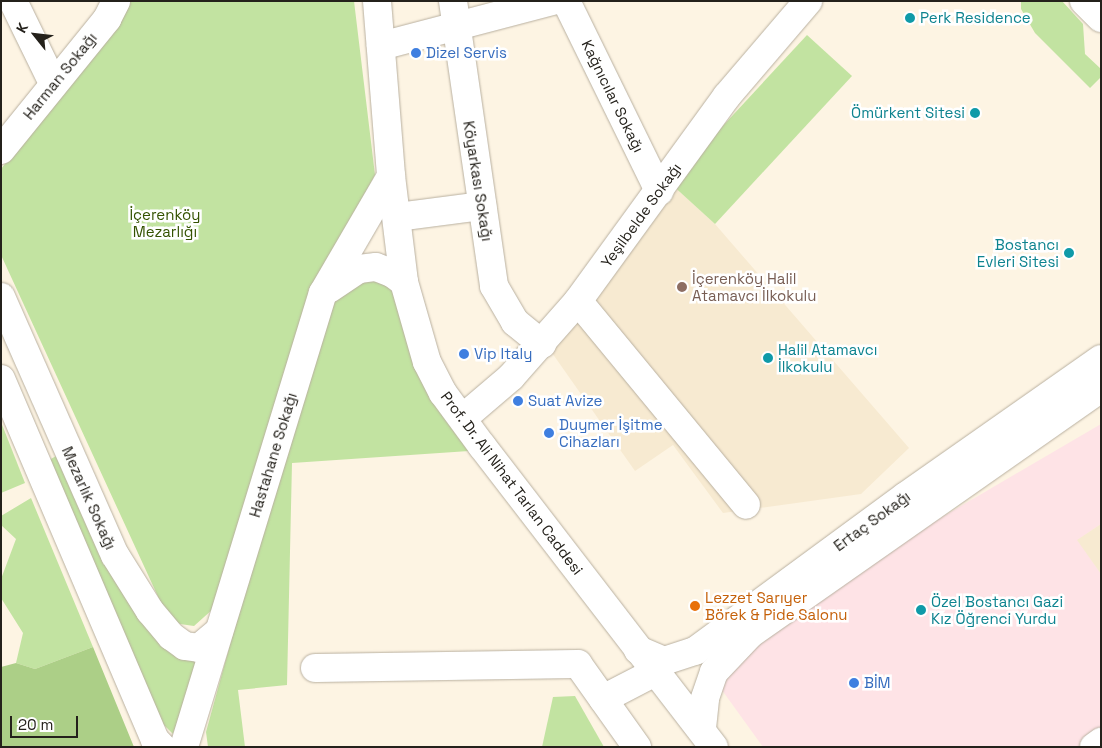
<!DOCTYPE html>
<html>
<head>
<meta charset="utf-8">
<style>
  body { margin:0 }
  #map { position:relative; width:1102px; height:748px; overflow:hidden; background:#fdf4e3; font-family:"Space Grotesk",sans-serif }
  div>[style] { position:absolute }
  .commercial>* { inset:0; background:#fee3e6 }
  .built>* { inset:0; background:#f7ead1 }
  .green>* { inset:0; background:#c2e3a1 }
  .forest>* { inset:0; background:#accf87 }
  .roads { filter:drop-shadow(0 0 1px #b9b0a0) drop-shadow(0 0 1px #b9b0a0) }
  .minor>* { height:28px; margin:-14px; padding:0 14px; transform-origin:14px; border-radius:14px; background:#fff }
  .major>* { height:28px; margin:-14px; padding:0 14px; transform-origin:14px; border-radius:14px; background:#fff }
  .dots>* { width:14px; height:14px; translate:-50% -50%; box-sizing:border-box; border:2px solid #fff; border-radius:50% }
  span { translate:-50% -50%; white-space:nowrap; text-align:center; line-height:1.15; -webkit-text-stroke:5px #fff; paint-order:stroke }
  .culture-label { font-size:15px; color:#0d838f }
  .left { translate:0 -50%; text-align:left }
  .right { translate:-100% -50%; text-align:right }
  .shop-label { font-size:15px; color:#366cbe }
  .street-label { font-size:15px; color:#24211b }
  .park-label { font-size:15px; color:#345201 }
  .education-label { font-size:15px; color:#785e54 }
  .food-label { font-size:15px; color:#c56008 }
  .frame { position:absolute; inset:0; border:2px solid #24211b; pointer-events:none }
  .north { position:absolute; left:10px; top:10px; width:50px; height:50px; -webkit-text-stroke:4px #fff; paint-order:stroke; rotate:299deg; font-size:14px; font-weight:700; line-height:20px; text-align:center; color:#24211b }
  .north::after { content:''; display:block; margin:auto; width:18px; height:22px; background:#24211b; clip-path:polygon(50% 0,100% 100%,50% 72%,0 100%) }
  .scale { position:absolute; left:10px; top:716px; width:68px; height:22px; box-sizing:border-box; border:2px solid #24211b; border-top:0; padding-left:6px; font-size:15px; line-height:18px; white-space:nowrap; color:#24211b; -webkit-text-stroke:4px #fff; paint-order:stroke }
</style>
</head>
<body>
<div id="map">
  <div class="commercial">
    <i style="clip-path:polygon(1101px 424px,1101px 524px,1078px 540px,1101px 574px,1101px 747px,763px 747px,719px 686px,802px 599px)"></i>
  </div>
  <div class="built">
    <i style="clip-path:polygon(670px 183px,715px 224px,909px 448px,861px 494px,723px 513px,673px 445px,635px 471px,550px 350px)"></i>
    <i style="clip-path:polygon(1101px 524px,1101px 574px,1077px 540px)"></i>
  </div>
  <div class="green">
    <i style="clip-path:polygon(125px 1px,354px 1px,375px 175px,308px 301px,213px 609px,194px 626px,180px 624px,166px 614px,1px 255px,1px 169px,109px 31px)"></i>
    <i style="clip-path:polygon(1021px 1px,1062px 1px,1083px 24px,1085px 54px,1101px 69px,1101px 77px,1090px 88px,1035px 33px,1021px 9px)"></i>
    <i style="clip-path:polygon(807px 35px,852px 76px,715px 224px,670px 183px)"></i>
    <i style="clip-path:polygon(371px 278px,392px 289px,469px 451px,292px 463px,287px 685px,238px 690px,245px 747px,208px 747px,206px 732px,288px 433px,330px 301px,355px 279px)"></i>
    <i style="clip-path:polygon(1px 422px,25px 483px,1px 493px)"></i>
    <i style="clip-path:polygon(58px 455px,144px 624px,165px 649px,179px 659px,193px 661px,202px 654px,173px 734px,162px 723px,49px 460px)"></i>
    <i style="clip-path:polygon(31px 498px,93px 647px,35px 669px,16px 663px,23px 633px,1px 598px,1px 579px,16px 539px,1px 525px,1px 516px)"></i>
    <i style="clip-path:polygon(575px 696px,604px 747px,542px 747px,553px 697px)"></i>
  </div>
  <div class="forest">
    <i style="clip-path:polygon(93px 647px,134px 747px,1px 747px,1px 667px,16px 663px,35px 669px)"></i>
  </div>
  <div class="roads">
    <div class="minor">
      <i style="left:13px;top:1px;width:91px;rotate:64deg"></i>
      <i style="left:453px;top:1px;width:288px;rotate:81.8deg"></i>
      <i style="left:494px;top:286px;width:42px;rotate:59.7deg"></i>
      <i style="left:515px;top:322px;width:35px;rotate:39deg"></i>
      <i style="left:566px;top:1px;width:212px;rotate:63.9deg"></i>
      <i style="left:1084px;top:1px;width:24px;rotate:45deg"></i>
      <i style="left:381px;top:46px;width:178px;rotate:-14.7deg"></i>
      <i style="left:1px;top:150px;width:169px;rotate:-51deg"></i>
      <i style="left:107px;top:19px;width:20px;rotate:-63deg"></i>
      <i style="left:397px;top:217px;width:86px;rotate:-7.4deg"></i>
      <i style="left:578px;top:301px;width:264px;rotate:50.5deg"></i>
      <i style="left:463px;top:418px;width:63px;rotate:-40.5deg"></i>
      <i style="left:511px;top:377px;width:101px;rotate:-48.6deg"></i>
      <i style="left:578px;top:301px;width:253px;rotate:-54deg"></i>
      <i style="left:727px;top:96px;width:125px;rotate:-49.5deg"></i>
      <i style="left:638px;top:650px;width:28px;rotate:23deg"></i>
      <i style="left:664px;top:661px;width:33px;rotate:-18deg"></i>
      <i style="left:695px;top:651px;width:262px;rotate:-36.3deg"></i>
      <i style="left:906px;top:496px;width:238px;rotate:-35.1deg"></i>
      <i style="left:315px;top:668px;width:263px;rotate:-0.9deg"></i>
      <i style="left:578px;top:664px;width:102px;rotate:54.6deg"></i>
      <i style="left:603px;top:699px;width:59px;rotate:-27.4deg"></i>
      <i style="left:702px;top:728px;width:30px;rotate:-84deg"></i>
      <i style="left:705px;top:698px;width:28px;rotate:-71deg"></i>
      <i style="left:714px;top:672px;width:52px;rotate:-46.5deg"></i>
      <i style="left:750px;top:634px;width:429px;rotate:-35deg"></i>
      <i style="left:1094px;top:747px;width:9px;rotate:-36deg"></i>
    </div>
    <div class="major">
      <i style="left:377px;top:1px;width:176px;rotate:85.4deg"></i>
      <i style="left:391px;top:176px;width:107px;rotate:83deg"></i>
      <i style="left:404px;top:282px;width:83px;rotate:74deg"></i>
      <i style="left:427px;top:362px;width:35px;rotate:63deg"></i>
      <i style="left:443px;top:393px;width:66px;rotate:53.7deg"></i>
      <i style="left:482px;top:446px;width:380px;rotate:52.4deg"></i>
      <i style="left:329px;top:289px;width:36px;rotate:-34deg"></i>
      <i style="left:359px;top:269px;width:17px;rotate:-7deg"></i>
      <i style="left:376px;top:267px;width:17px;rotate:21deg"></i>
      <i style="left:392px;top:273px;width:15px;rotate:37deg"></i>
      <i style="left:1px;top:297px;width:282px;rotate:66.2deg"></i>
      <i style="left:115px;top:555px;width:66px;rotate:58deg"></i>
      <i style="left:150px;top:611px;width:33px;rotate:50deg"></i>
      <i style="left:171px;top:636px;width:17px;rotate:36deg"></i>
      <i style="left:185px;top:646px;width:14px;rotate:8deg"></i>
      <i style="left:199px;top:648px;width:26px;rotate:-40deg"></i>
      <i style="left:1px;top:379px;width:392px;rotate:66.9deg"></i>
      <i style="left:155px;top:740px;width:10px;rotate:45deg"></i>
      <i style="left:184px;top:747px;width:475px;rotate:-73deg"></i>
      <i style="left:323px;top:293px;width:135px;rotate:-59.8deg"></i>
    </div>
  </div>
  <div class="dots">
    <i style="left:910px;top:18px;background:#0f9aa8"></i>
    <i style="left:416px;top:53px;background:#3f7fe0"></i>
    <i style="left:975px;top:113px;background:#0f9aa8"></i>
    <i style="left:1069px;top:253px;background:#0f9aa8"></i>
    <i style="left:682px;top:287px;background:#8d6e63"></i>
    <i style="left:464px;top:354px;background:#3f7fe0"></i>
    <i style="left:768px;top:358px;background:#0f9aa8"></i>
    <i style="left:518px;top:401px;background:#3f7fe0"></i>
    <i style="left:549px;top:433px;background:#3f7fe0"></i>
    <i style="left:695px;top:606px;background:#e8710a"></i>
    <i style="left:921px;top:610px;background:#0f9aa8"></i>
    <i style="left:854px;top:683px;background:#3f7fe0"></i>
  </div>
  <div class="culture-label">
    <span class="left" style="left:920px;top:18px">Perk Residence</span>
    <span class="right" style="left:965px;top:113px">Ömürkent Sitesi</span>
    <span class="right" style="left:1059px;top:253px">Bostancı<br>Evleri Sitesi</span>
    <span class="left" style="left:778px;top:358px">Halil Atamavcı<br>İlkokulu</span>
    <span class="left" style="left:931px;top:610px">Özel Bostancı Gazi<br>Kız Öğrenci Yurdu</span>
  </div>
  <div class="shop-label">
    <span class="left" style="left:426px;top:53px">Dizel Servis</span>
    <span class="left" style="left:474px;top:354px">Vip Italy</span>
    <span class="left" style="left:528px;top:401px">Suat Avize</span>
    <span class="left" style="left:559px;top:433px">Duymer İşitme<br>Cihazları</span>
    <span class="left" style="left:864px;top:683px">BİM</span>
  </div>
  <div class="street-label">
    <span style="left:60px;top:76px;rotate:-51deg">Harman Sokağı</span>
    <span style="left:613px;top:96px;rotate:64deg">Kağnıcılar Sokağı</span>
    <span style="left:478px;top:181px;rotate:81deg">Köyarkası Sokağı</span>
    <span style="left:641px;top:215px;rotate:-54deg">Yeşilbelde Sokağı</span>
    <span style="left:273px;top:455px;rotate:-73deg">Hastahane Sokağı</span>
    <span style="left:512px;top:483px;rotate:53deg">Prof. Dr. Ali Nihat Tarlan Caddesi</span>
    <span style="left:89px;top:498px;rotate:66deg">Mezarlık Sokağı</span>
    <span style="left:872px;top:521px;rotate:-36deg">Ertaç Sokağı</span>
  </div>
  <div class="park-label">
    <span style="left:165px;top:223px">İçerenköy<br>Mezarlığı</span>
  </div>
  <div class="education-label">
    <span class="left" style="left:692px;top:287px">İçerenköy Halil<br>Atamavcı İlkokulu</span>
  </div>
  <div class="food-label">
    <span class="left" style="left:705px;top:606px">Lezzet Sarıyer<br>Börek &amp; Pide Salonu</span>
  </div>
  <div class="frame"></div>
  <div class="north">K</div>
  <div class="scale">20 m</div>
</div>
</body>
</html>
